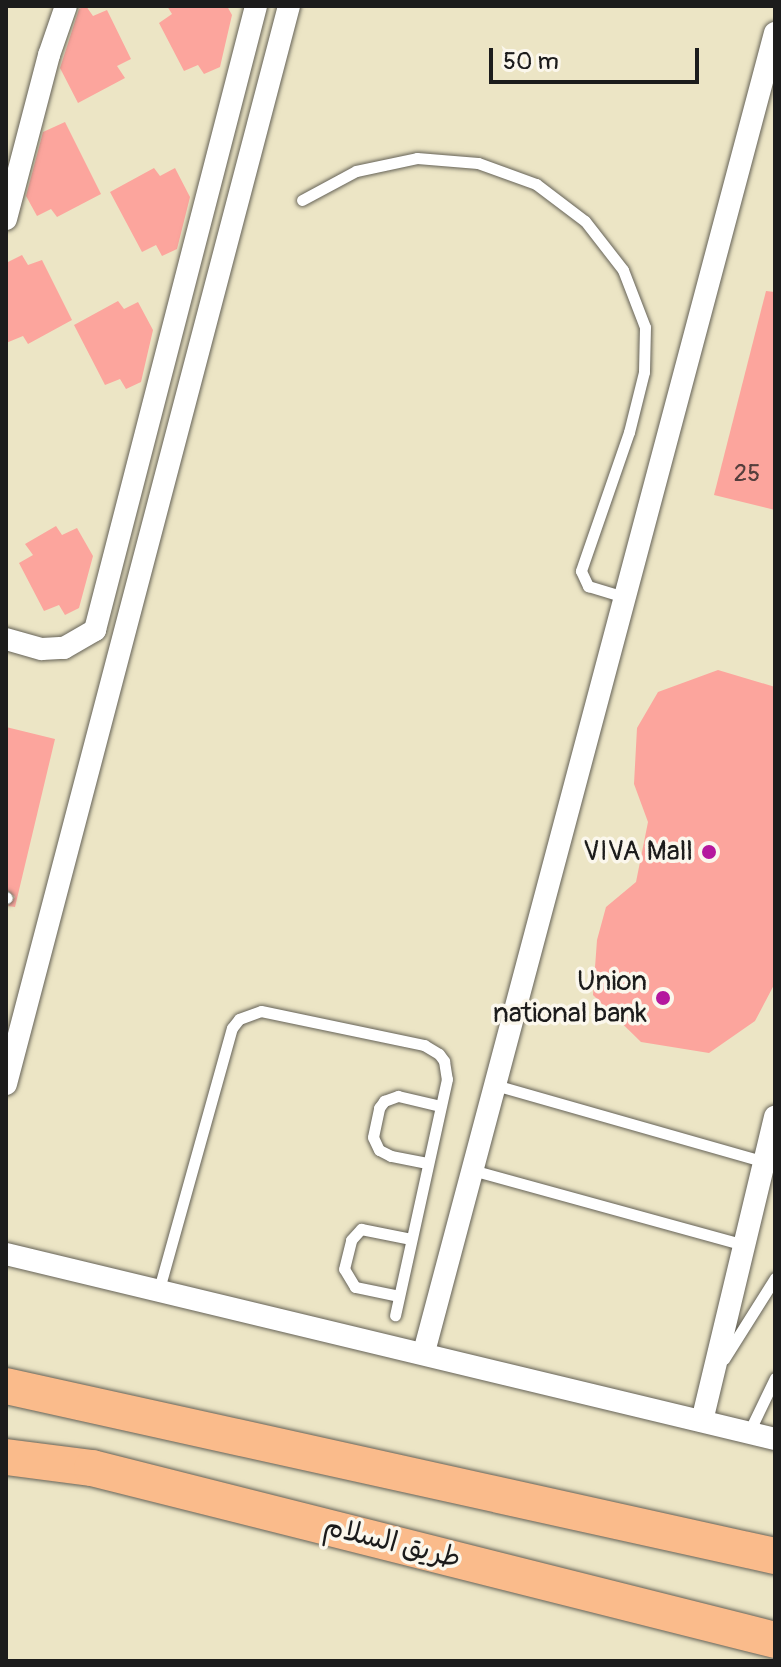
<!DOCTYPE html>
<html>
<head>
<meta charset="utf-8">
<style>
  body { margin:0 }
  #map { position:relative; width:781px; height:1667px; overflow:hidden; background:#ece5c5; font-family:Pangolin,"Playpen Sans Arabic",sans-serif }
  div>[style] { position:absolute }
  .building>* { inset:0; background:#fca59d }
  .roads { filter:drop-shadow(0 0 2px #656257) drop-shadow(0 0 2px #656257) }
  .service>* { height:11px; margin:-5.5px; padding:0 5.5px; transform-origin:5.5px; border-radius:5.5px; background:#fff }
  .minor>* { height:22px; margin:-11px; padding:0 11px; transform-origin:11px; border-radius:11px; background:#fff }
  .primary>* { height:36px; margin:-18px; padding:0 18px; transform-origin:18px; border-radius:18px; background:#fabb8b }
  .dots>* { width:22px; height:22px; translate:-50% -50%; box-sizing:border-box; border:4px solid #fbf7ec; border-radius:50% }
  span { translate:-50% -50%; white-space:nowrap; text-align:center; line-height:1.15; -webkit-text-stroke:7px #fbf7ec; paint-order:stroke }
  .number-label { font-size:24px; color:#543e3c }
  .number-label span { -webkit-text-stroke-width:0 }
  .poi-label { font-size:28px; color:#1c1c1c }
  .right { translate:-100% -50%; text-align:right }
  .street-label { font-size:28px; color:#1c1c1c }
  .frame { position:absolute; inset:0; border:8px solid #1c1c1c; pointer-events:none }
  .scale { position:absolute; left:489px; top:48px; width:210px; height:36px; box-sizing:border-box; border:4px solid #1c1c1c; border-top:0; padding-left:10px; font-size:24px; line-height:28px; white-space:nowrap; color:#1c1c1c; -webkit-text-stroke:6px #fbf7ec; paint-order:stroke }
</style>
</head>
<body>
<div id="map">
  <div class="building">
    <i style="clip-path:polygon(86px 6px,93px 16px,107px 10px,131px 59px,117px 66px,125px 78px,78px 103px,60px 68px,79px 9px)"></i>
    <i style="clip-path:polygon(167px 6px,227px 6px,232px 15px,220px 67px,204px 74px,198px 65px,184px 71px,159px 23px,172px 14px)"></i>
    <i style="clip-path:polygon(65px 122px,101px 194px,57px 217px,51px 209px,37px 216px,26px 196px,43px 132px)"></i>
    <i style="clip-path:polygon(154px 168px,160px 176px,175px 168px,190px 197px,177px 249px,162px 256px,156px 245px,142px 252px,110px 192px)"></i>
    <i style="clip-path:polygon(22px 255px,28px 265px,42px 260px,72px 320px,28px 344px,23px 336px,6px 343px,6px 263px)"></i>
    <i style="clip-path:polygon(766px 291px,775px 292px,775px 510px,714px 495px)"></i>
    <i style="clip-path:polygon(118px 301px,124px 309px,138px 302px,153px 330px,141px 382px,126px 389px,120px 379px,105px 385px,74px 325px)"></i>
    <i style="clip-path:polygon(56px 526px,62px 535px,77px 528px,93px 556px,79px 608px,65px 615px,59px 605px,44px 611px,19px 563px,33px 555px,25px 544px)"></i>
    <i style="clip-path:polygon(718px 670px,775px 687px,775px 983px,755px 1021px,709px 1053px,641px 1042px,593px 995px,597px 940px,606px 907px,636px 882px,648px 822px,634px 784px,637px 728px,658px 692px)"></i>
    <i style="clip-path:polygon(6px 727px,55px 739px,15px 907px,8px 906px,15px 897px,6px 889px)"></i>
  </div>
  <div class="roads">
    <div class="service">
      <i style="left:302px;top:200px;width:61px;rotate:-28.2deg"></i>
      <i style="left:356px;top:171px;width:62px;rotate:-12deg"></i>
      <i style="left:417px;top:158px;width:61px;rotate:4.7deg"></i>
      <i style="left:478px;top:163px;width:62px;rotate:19.9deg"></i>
      <i style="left:536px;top:184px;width:61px;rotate:37.1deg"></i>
      <i style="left:585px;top:221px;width:62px;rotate:52.2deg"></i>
      <i style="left:623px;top:270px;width:61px;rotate:68.9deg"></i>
      <i style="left:645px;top:327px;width:45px;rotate:91.3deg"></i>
      <i style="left:644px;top:372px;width:62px;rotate:104deg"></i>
      <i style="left:629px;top:432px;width:147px;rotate:109.1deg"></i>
      <i style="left:581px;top:571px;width:17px;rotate:65deg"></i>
      <i style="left:588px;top:586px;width:37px;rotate:17deg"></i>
      <i style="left:6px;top:897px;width:1px;rotate:45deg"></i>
      <i style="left:495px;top:1085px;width:291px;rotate:15.9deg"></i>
      <i style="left:427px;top:1163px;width:37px;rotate:-169deg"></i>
      <i style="left:391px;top:1156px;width:13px;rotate:-153deg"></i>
      <i style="left:379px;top:1150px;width:14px;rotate:-115deg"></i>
      <i style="left:373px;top:1137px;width:30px;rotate:-78deg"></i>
      <i style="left:379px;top:1108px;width:9px;rotate:-54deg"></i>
      <i style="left:384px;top:1101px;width:15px;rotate:-20deg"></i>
      <i style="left:398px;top:1096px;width:43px;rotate:13.4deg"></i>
      <i style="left:472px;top:1170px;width:282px;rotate:15.4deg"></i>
      <i style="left:159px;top:1289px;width:271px;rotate:-74.4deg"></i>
      <i style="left:232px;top:1028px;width:11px;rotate:-52deg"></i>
      <i style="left:239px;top:1019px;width:23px;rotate:-20deg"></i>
      <i style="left:261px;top:1011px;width:167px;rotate:11.8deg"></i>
      <i style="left:424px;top:1045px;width:17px;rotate:31deg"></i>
      <i style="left:439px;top:1054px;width:9px;rotate:54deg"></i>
      <i style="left:444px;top:1061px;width:18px;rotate:81deg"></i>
      <i style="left:447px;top:1079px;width:242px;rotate:102.4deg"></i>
      <i style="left:399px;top:1296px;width:45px;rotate:-168.4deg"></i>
      <i style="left:355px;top:1287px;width:21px;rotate:-121deg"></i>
      <i style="left:344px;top:1269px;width:30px;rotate:-76deg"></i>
      <i style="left:351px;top:1240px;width:15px;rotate:-48deg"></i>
      <i style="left:361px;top:1229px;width:51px;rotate:11.3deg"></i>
      <i style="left:724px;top:1359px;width:96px;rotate:-57.8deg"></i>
      <i style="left:749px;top:1432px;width:60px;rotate:-64.3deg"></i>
    </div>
    <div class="minor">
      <i style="left:6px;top:219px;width:170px;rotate:-75.3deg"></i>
      <i style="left:49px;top:55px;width:52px;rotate:-70.9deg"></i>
      <i style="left:6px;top:639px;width:37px;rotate:16deg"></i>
      <i style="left:42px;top:649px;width:22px;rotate:-3deg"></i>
      <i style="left:64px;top:648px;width:36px;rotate:-30deg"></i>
      <i style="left:95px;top:630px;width:644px;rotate:-75.53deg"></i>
      <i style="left:6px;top:1084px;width:1115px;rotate:-75.29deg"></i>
      <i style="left:6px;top:1254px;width:791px;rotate:13.53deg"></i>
      <i style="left:424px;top:1352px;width:1365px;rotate:-75.1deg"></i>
      <i style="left:702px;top:1421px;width:313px;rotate:-76.5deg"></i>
    </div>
    <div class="primary">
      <i style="left:6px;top:1386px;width:788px;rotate:12.47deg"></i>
      <i style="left:6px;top:1457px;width:87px;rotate:7.3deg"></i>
      <i style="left:92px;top:1468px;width:704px;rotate:14.13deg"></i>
    </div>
  </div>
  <div class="dots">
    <i style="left:709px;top:852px;background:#b5179e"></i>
    <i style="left:663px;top:998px;background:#b5179e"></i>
  </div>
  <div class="number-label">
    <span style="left:747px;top:474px">25</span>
  </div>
  <div class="poi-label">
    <span class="right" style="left:693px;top:852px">VIVA Mall</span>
    <span class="right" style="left:647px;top:998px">Union<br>national bank</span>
  </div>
  <div class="street-label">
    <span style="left:392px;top:1543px;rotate:14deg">طريق السلام</span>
  </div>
  <div class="frame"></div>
  <div class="scale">50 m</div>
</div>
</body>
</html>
